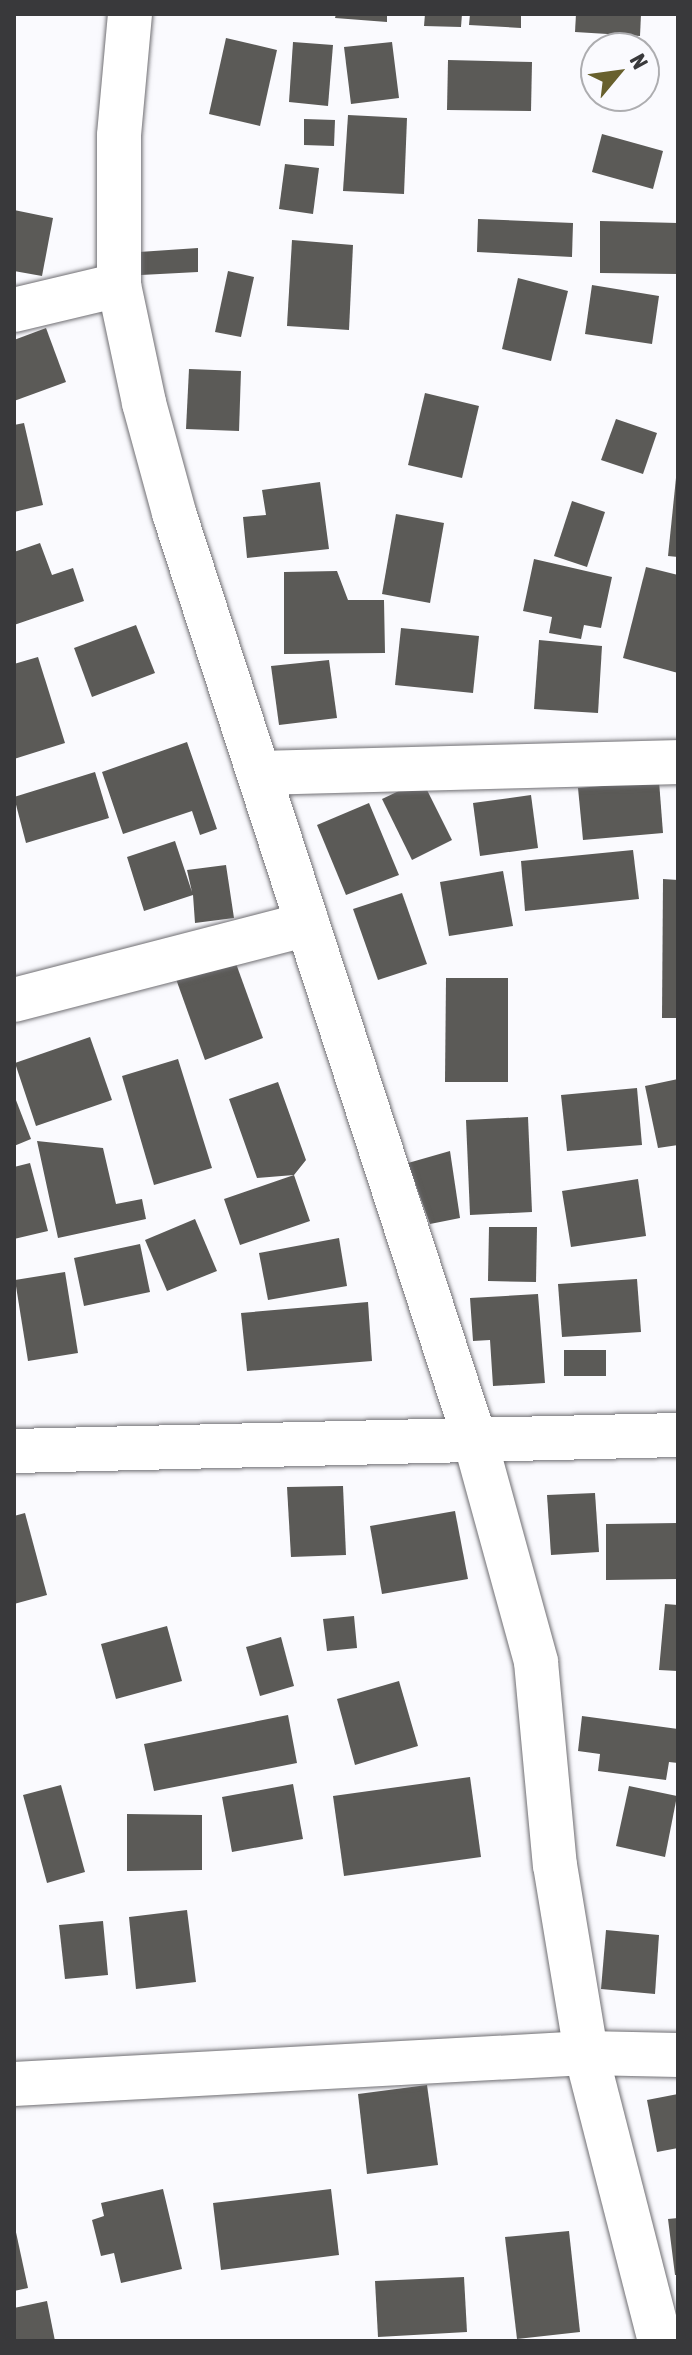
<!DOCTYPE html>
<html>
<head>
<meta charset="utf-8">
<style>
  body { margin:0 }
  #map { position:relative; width:692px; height:2355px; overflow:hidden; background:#fafafe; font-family:"Asap Condensed",sans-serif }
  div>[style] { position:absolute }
  .building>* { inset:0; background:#5b5a57 }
  .roads { filter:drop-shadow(0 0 2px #706f73) drop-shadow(0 0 2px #706f73) }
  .minor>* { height:44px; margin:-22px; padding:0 22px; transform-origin:22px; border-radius:22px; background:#fff }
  span { translate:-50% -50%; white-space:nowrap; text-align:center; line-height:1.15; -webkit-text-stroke:8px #fafafe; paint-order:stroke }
  .frame { position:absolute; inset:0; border:16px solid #39393b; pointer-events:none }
  .north { position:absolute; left:580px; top:32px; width:80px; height:80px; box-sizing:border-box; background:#fafafe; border:2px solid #adadb0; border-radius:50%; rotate:61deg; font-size:22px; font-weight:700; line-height:32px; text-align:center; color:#39393b }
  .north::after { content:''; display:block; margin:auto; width:28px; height:36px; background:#68602d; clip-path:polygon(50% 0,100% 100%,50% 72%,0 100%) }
</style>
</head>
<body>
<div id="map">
  <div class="building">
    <i style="clip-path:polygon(336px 14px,387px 14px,387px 22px,335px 18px)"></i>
    <i style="clip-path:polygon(425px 14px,462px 14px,461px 27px,424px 26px)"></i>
    <i style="clip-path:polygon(470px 14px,521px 14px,521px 28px,469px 25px)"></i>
    <i style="clip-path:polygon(576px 14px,641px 14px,640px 36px,575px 32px)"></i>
    <i style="clip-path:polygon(226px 38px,277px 50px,260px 126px,209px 114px)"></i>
    <i style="clip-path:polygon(293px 42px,333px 45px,328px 106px,289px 102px)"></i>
    <i style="clip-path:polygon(392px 42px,399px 98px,351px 104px,344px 47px)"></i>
    <i style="clip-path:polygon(448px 60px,532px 62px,531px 111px,447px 110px)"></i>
    <i style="clip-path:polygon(348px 115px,407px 118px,404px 194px,343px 191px)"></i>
    <i style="clip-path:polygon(304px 119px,335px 120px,334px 146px,304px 145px)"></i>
    <i style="clip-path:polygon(602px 134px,663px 151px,653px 189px,592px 172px)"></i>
    <i style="clip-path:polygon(285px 164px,319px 168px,313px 214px,279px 209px)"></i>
    <i style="clip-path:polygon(14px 210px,53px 218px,42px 276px,14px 271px)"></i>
    <i style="clip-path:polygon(478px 219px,573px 223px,572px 257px,477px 252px)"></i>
    <i style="clip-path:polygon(600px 221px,678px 223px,678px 274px,600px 273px)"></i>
    <i style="clip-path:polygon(292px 240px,353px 245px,349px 330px,287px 326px)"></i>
    <i style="clip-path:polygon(198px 248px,198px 272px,141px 275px,139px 252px)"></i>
    <i style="clip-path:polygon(228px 271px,254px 277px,241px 337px,215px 332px)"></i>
    <i style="clip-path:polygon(518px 278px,568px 291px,551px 361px,502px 349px)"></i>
    <i style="clip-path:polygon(592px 285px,659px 296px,652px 344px,585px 334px)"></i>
    <i style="clip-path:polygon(46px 328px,66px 382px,14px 401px,14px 340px)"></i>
    <i style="clip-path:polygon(189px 369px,241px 371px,239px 431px,186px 429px)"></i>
    <i style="clip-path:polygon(425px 393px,479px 406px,462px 478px,408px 465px)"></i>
    <i style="clip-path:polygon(616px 419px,657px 433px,643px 474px,601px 460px)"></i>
    <i style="clip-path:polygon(24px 423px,43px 505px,14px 512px,14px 425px)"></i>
    <i style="clip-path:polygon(676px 478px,678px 478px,678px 557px,668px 556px)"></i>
    <i style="clip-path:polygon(320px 482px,329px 549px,247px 558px,243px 517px,266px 515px,262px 490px)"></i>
    <i style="clip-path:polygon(572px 501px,605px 512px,587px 567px,554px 556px)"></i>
    <i style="clip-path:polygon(396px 514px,444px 523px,430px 603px,382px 594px)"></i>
    <i style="clip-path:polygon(40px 543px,52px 575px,73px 568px,84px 601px,14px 625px,14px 552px)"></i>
    <i style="clip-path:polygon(534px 559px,612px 577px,601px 628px,584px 625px,581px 639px,549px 633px,552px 617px,523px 611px)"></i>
    <i style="clip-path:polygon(646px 567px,678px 575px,678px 673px,623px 658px)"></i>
    <i style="clip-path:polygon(337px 571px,348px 600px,384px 600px,385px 653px,284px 654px,284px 572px)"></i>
    <i style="clip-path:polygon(136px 625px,155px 673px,92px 697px,74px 648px)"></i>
    <i style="clip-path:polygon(401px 628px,479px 636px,473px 693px,395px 685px)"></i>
    <i style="clip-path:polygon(539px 640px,602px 646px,598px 713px,534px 709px)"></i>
    <i style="clip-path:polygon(38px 657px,65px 743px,14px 759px,14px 664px)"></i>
    <i style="clip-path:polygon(329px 660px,337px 718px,279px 725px,271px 666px)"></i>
    <i style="clip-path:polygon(187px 742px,217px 829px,200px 835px,192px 811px,123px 834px,102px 772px)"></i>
    <i style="clip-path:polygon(95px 772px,109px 818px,26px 843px,14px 797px)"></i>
    <i style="clip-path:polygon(422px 780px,452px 840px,412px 860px,382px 799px)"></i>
    <i style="clip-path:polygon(659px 781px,663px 833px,583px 840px,578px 788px)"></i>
    <i style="clip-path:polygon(531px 795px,538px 848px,480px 856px,473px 803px)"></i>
    <i style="clip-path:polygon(369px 803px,399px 875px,346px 895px,317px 825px)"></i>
    <i style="clip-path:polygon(175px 841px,192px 892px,187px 870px,226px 865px,234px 918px,195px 923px,193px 895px,144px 911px,127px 857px)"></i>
    <i style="clip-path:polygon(633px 850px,639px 899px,525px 911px,521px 861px)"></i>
    <i style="clip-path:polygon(503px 871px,513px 926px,449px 936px,440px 882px)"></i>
    <i style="clip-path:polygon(663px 879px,678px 880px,678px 1018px,662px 1018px)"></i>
    <i style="clip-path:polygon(402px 893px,427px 964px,378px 980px,353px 909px)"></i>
    <i style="clip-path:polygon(234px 958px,263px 1038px,205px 1060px,176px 979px)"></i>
    <i style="clip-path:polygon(446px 978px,508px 978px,508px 1082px,445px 1082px)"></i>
    <i style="clip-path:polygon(90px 1037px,112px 1100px,36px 1126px,15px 1063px)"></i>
    <i style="clip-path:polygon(178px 1059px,212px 1168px,154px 1185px,122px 1076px)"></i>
    <i style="clip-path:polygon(678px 1079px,678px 1145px,658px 1148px,645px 1086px)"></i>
    <i style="clip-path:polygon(278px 1082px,306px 1160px,294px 1175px,310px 1221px,240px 1245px,224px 1199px,294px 1175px,257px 1178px,229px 1099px)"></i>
    <i style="clip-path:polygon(637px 1088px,642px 1145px,567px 1151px,561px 1095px)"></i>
    <i style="clip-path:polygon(14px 1095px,31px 1139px,14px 1146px)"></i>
    <i style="clip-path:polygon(528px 1117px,532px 1212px,470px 1215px,466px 1120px)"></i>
    <i style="clip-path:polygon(37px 1141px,103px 1148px,116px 1204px,142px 1199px,146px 1219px,58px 1238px)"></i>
    <i style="clip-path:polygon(450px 1151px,460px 1218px,430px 1224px,408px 1163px)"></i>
    <i style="clip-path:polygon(30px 1163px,48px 1231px,14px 1239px,14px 1167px)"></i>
    <i style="clip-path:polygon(638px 1179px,646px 1236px,571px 1247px,562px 1191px)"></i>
    <i style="clip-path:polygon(195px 1219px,217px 1271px,167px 1291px,145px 1240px)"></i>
    <i style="clip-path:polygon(489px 1227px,537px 1227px,536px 1282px,488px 1281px)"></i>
    <i style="clip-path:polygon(339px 1238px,347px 1286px,268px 1300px,259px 1253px)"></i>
    <i style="clip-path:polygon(140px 1244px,150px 1292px,84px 1306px,74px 1258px)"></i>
    <i style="clip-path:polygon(65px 1272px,78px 1353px,28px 1361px,15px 1280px)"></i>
    <i style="clip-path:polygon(637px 1279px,641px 1332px,562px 1337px,558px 1284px)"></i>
    <i style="clip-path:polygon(538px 1294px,545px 1383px,493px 1386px,490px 1340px,473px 1341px,470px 1298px)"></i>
    <i style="clip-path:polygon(368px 1302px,372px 1361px,247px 1371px,241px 1313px)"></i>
    <i style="clip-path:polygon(564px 1350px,606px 1350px,606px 1376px,564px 1376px)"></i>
    <i style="clip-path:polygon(343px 1486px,346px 1555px,291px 1557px,287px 1487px)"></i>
    <i style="clip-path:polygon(595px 1493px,599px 1552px,551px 1555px,547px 1495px)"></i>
    <i style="clip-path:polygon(455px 1511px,468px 1579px,382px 1594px,370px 1526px)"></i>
    <i style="clip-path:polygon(25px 1513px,47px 1595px,14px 1604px,14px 1516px)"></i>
    <i style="clip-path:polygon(678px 1523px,678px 1579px,606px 1580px,606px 1524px)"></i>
    <i style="clip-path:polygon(665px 1604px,678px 1605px,678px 1671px,659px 1670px)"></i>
    <i style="clip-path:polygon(354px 1616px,357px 1648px,327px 1651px,323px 1619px)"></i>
    <i style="clip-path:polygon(167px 1626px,182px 1681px,116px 1699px,101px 1644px)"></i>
    <i style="clip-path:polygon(281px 1637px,294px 1686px,260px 1696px,246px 1647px)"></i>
    <i style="clip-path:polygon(399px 1681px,418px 1746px,355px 1765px,337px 1699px)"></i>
    <i style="clip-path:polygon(288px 1715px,297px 1763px,154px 1791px,144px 1744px)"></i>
    <i style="clip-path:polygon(582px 1716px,678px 1729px,678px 1763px,669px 1762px,666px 1780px,598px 1771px,600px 1754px,578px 1751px)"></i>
    <i style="clip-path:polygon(470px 1777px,481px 1857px,344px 1876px,333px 1796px)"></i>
    <i style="clip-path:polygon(293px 1784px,303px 1839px,232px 1852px,222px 1797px)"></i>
    <i style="clip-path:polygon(61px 1785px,85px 1872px,47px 1883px,23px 1795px)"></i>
    <i style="clip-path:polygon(629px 1786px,677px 1796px,665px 1857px,616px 1846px)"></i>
    <i style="clip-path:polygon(127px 1814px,202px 1815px,202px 1870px,127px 1871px)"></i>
    <i style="clip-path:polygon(187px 1910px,196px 1982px,136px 1989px,129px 1917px)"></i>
    <i style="clip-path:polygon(103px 1921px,108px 1975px,65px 1979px,59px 1925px)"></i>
    <i style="clip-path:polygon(606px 1930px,659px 1935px,655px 1994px,601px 1989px)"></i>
    <i style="clip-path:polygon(427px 2085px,438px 2165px,367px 2174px,358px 2094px)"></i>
    <i style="clip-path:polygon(678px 2094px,678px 2148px,657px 2152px,647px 2100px)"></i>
    <i style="clip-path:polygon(163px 2189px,182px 2269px,121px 2283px,114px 2253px,101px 2256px,92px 2220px,104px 2216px,101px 2203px)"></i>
    <i style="clip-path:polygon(331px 2189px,339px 2255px,221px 2270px,213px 2203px)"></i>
    <i style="clip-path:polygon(678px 2218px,678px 2275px,675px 2275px,668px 2219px)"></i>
    <i style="clip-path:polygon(14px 2223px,28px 2288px,14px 2291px)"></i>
    <i style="clip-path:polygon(569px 2231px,580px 2332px,517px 2339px,505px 2237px)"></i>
    <i style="clip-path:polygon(464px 2277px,467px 2332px,378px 2337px,375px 2281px)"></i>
    <i style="clip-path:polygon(47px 2301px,55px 2341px,14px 2341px,14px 2308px)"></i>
  </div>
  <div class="roads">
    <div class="minor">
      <i style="left:130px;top:14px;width:122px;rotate:95.2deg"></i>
      <i style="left:119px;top:136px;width:149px;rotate:90deg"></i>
      <i style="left:119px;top:285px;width:121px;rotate:78deg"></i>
      <i style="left:144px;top:403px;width:114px;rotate:74.7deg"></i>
      <i style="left:174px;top:513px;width:975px;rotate:72.01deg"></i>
      <i style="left:475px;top:1440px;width:230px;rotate:74.6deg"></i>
      <i style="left:536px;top:1662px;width:204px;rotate:84.7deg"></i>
      <i style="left:555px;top:1865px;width:191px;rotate:80.6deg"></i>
      <i style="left:586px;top:2053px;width:297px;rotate:75.6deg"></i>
      <i style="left:14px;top:310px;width:108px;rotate:-13.4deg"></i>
      <i style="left:261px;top:773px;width:417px;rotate:-1.5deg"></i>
      <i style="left:14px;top:1000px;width:303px;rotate:-14.5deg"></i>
      <i style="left:14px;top:1451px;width:664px;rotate:-1.38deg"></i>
      <i style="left:14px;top:2084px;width:573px;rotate:-3.1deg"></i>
      <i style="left:586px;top:2053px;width:92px;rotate:1.2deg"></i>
    </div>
  </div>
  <div class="frame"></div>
  <div class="north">N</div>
</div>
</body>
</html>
